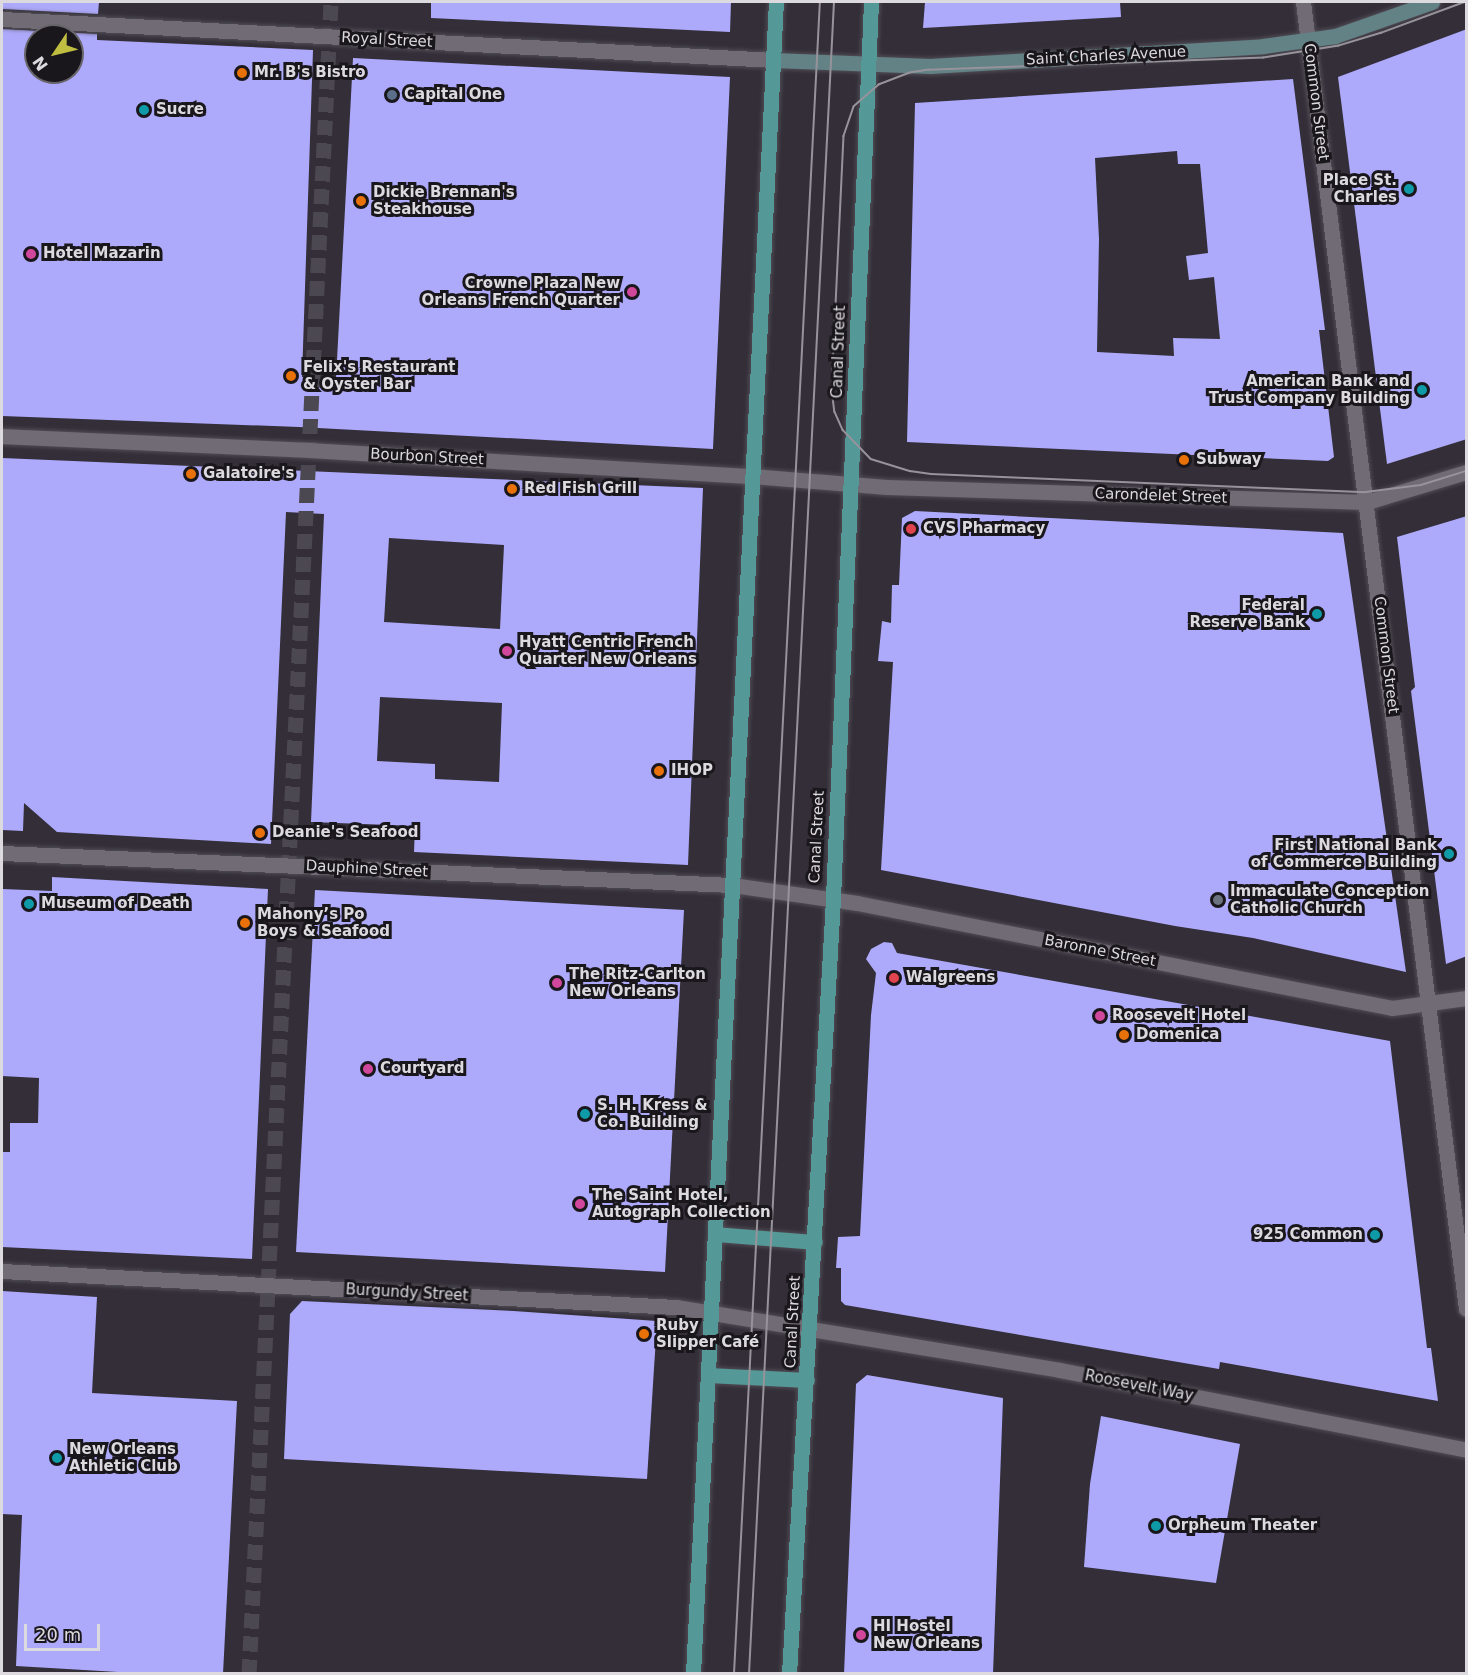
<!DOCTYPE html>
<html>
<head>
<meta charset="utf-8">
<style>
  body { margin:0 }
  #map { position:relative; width:1468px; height:1675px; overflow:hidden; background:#332e38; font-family:"DejaVu Sans",sans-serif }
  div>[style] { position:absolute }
  .building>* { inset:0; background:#aeaafb }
  .street-tunnel>* { height:15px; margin-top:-7.5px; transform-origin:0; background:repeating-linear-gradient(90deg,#4c4851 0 15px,transparent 0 23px) }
  .roads { filter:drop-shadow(0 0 2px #514d55) drop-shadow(0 0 2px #514d55) }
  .street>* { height:15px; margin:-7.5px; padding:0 7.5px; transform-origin:7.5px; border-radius:7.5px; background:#706b75 }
  .secondary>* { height:15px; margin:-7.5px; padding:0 7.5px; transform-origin:7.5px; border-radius:7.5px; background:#628286 }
  .primary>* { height:15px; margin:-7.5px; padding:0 7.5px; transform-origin:7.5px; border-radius:7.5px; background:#549997 }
  .tram>* { height:1.5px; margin:-0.75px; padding:0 0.75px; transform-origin:0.75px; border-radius:0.75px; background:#97939b }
  .dots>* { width:16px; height:16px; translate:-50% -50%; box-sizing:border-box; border:3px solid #1a171c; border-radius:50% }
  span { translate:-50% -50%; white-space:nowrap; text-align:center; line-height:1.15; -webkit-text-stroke:6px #1a171c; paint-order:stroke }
  .street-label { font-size:15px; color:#dcd9df }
  .poi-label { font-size:15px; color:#dcd9df; font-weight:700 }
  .left { translate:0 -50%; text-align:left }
  .right { translate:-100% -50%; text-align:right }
  .frame { position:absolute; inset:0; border:3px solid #dcd9df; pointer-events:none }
  .north { position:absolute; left:24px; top:24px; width:60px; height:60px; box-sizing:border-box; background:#1a171c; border:2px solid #68656a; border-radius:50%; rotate:235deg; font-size:16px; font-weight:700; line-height:24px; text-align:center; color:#dcd9df }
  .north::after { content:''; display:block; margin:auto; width:21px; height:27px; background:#c0be41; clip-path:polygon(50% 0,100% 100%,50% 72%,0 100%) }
  .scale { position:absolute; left:24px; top:1624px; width:76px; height:27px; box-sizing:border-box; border:3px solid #dcd9df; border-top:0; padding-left:8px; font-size:18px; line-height:21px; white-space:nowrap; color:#dcd9df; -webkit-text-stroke:4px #1a171c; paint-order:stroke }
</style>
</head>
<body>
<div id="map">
  <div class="building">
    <i style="clip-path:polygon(2px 2px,99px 2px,98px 14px,2px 9px)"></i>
    <i style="clip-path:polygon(431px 2px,731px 2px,730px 32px,431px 18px)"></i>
    <i style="clip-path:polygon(925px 2px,1120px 2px,1121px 17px,923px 28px)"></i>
    <i style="clip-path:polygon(evenodd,2px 29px,97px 34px,97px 40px,313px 50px,302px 377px,336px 379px,353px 58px,730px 77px,713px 449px,299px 427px,2px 416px,2px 29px,36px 36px,72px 36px,72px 72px,36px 72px,36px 36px)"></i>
    <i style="clip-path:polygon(1467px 29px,1467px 439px,1387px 464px,1338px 77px)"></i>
    <i style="clip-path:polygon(evenodd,1293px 79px,1325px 330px,1319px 330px,1334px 457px,1328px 461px,907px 442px,915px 103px,1293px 79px,1177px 151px,1178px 164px,1200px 164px,1208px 253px,1186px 256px,1189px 280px,1214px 277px,1220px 339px,1173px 338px,1174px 356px,1097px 352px,1099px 239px,1095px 158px,1177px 151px)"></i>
    <i style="clip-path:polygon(evenodd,2px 458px,703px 488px,688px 865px,414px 852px,415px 826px,311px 822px,324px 514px,286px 512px,271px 844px,57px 832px,24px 803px,23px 831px,2px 830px,2px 458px,389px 538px,504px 545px,500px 629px,384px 622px,389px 538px,2px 458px,380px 697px,502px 703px,499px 782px,435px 779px,435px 764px,377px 761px,380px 697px)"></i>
    <i style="clip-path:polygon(915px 511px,1343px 533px,1406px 972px,1253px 938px,1175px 926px,881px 870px,893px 662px,878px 661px,882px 621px,891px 623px,892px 585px,899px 585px,902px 518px)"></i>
    <i style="clip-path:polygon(1467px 516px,1467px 956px,1446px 964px,1411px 691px,1415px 687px,1397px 537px)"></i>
    <i style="clip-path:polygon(52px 877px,268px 889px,252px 1259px,2px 1247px,2px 1152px,10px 1152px,10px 1123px,38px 1123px,39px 1078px,2px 1076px,2px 889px,52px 891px)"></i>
    <i style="clip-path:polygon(315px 890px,684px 910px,665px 1272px,296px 1252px)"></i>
    <i style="clip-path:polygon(884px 942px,892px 943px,897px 953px,1390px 1041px,1427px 1348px,1431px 1348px,1438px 1401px,1220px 1362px,1219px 1369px,845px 1305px,841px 1301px,841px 1268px,836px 1268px,838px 1237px,860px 1236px,871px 1015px,876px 973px,866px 959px,871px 949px)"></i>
    <i style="clip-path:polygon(2px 1291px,97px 1297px,92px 1393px,237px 1401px,223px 1674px,152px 1674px,16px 1666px,22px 1515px,2px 1514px)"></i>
    <i style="clip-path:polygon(302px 1301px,514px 1311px,657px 1321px,647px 1479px,284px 1459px,290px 1314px)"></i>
    <i style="clip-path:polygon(867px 1375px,1003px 1398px,993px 1674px,844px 1674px,856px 1384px)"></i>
    <i style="clip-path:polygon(1101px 1416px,1240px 1444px,1216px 1583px,1084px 1567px,1090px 1484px)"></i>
  </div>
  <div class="street-tunnel">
    <i style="left:249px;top:1674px;width:1674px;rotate:-87.19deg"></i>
  </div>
  <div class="roads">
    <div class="street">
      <i style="left:1303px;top:2px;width:1317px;rotate:82.89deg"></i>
      <i style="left:2px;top:19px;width:772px;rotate:3.04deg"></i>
      <i style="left:2px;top:436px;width:307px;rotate:2.6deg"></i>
      <i style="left:309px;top:450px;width:444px;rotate:3.4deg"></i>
      <i style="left:752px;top:476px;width:135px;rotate:4.7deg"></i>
      <i style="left:887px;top:487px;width:480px;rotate:1.8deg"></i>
      <i style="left:1367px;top:502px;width:103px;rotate:-16.9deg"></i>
      <i style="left:2px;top:853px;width:731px;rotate:2.51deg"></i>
      <i style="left:732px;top:885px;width:126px;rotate:8.2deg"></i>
      <i style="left:857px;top:903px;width:545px;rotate:11.1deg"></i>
      <i style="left:1392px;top:1008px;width:75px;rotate:-7.7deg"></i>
      <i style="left:2px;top:1271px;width:675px;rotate:3.06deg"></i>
      <i style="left:676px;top:1307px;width:389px;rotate:9.3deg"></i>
      <i style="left:1060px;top:1370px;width:414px;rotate:11.1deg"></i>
    </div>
    <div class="secondary">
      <i style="left:773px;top:60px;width:157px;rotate:2.2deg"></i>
      <i style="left:930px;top:66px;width:334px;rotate:-3.4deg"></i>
      <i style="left:1263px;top:46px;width:73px;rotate:-7.9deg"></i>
      <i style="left:1335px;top:36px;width:103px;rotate:-19.3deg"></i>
    </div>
    <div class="primary">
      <i style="left:715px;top:1234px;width:100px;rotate:4.6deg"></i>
      <i style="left:708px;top:1375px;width:99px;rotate:2.9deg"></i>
      <i style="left:693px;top:1674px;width:1674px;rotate:-87.16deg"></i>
      <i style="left:789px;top:1674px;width:777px;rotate:-86.75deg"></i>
      <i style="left:833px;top:898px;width:897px;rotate:-87.57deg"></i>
    </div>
  </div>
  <div class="tram">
    <i style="left:1466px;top:2px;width:90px;rotate:159.7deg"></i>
    <i style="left:1382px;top:33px;width:45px;rotate:163.2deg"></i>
    <i style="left:1339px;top:46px;width:76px;rotate:170.9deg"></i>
    <i style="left:1264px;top:58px;width:335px;rotate:177.9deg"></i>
    <i style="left:929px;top:70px;width:19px;rotate:171deg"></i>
    <i style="left:910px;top:73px;width:33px;rotate:159deg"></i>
    <i style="left:879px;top:85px;width:33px;rotate:139deg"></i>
    <i style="left:854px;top:107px;width:31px;rotate:109deg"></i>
    <i style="left:844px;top:136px;width:253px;rotate:92.7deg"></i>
    <i style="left:832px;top:389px;width:23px;rotate:83deg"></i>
    <i style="left:835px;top:412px;width:20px;rotate:66deg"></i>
    <i style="left:843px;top:430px;width:40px;rotate:46deg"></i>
    <i style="left:871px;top:459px;width:41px;rotate:17.1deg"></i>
    <i style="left:910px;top:471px;width:21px;rotate:8deg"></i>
    <i style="left:931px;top:474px;width:435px;rotate:2.4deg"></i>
    <i style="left:1366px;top:492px;width:55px;rotate:-7.3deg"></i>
    <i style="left:1421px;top:485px;width:47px;rotate:-17.3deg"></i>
    <i style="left:734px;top:1674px;width:1674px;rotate:-87.06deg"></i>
    <i style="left:749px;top:1674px;width:1674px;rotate:-87.09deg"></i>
  </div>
  <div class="dots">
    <i style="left:242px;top:73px;background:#e8710a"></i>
    <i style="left:392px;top:95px;background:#5c6f8a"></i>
    <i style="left:144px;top:110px;background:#0f9aa8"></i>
    <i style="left:1409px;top:189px;background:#0f9aa8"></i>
    <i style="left:361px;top:201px;background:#e8710a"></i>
    <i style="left:31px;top:254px;background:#d1479c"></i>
    <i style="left:632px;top:292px;background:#d1479c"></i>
    <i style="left:291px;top:376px;background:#e8710a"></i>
    <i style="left:1422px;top:390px;background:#0f9aa8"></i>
    <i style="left:1184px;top:460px;background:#e8710a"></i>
    <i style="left:191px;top:474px;background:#e8710a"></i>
    <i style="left:512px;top:489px;background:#e8710a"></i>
    <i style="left:911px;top:529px;background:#e0444e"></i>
    <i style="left:1317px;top:614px;background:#0f9aa8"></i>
    <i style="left:507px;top:651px;background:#d1479c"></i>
    <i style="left:659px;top:771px;background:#e8710a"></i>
    <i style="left:260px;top:833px;background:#e8710a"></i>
    <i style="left:1449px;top:854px;background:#0f9aa8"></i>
    <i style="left:1218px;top:900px;background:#6b7280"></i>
    <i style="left:29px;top:904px;background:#0f9aa8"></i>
    <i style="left:245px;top:923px;background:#e8710a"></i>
    <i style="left:894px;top:978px;background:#e0444e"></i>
    <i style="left:557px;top:983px;background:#d1479c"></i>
    <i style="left:1100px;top:1016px;background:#d1479c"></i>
    <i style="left:1124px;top:1035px;background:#e8710a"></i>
    <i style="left:368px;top:1069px;background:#d1479c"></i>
    <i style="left:585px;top:1114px;background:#0f9aa8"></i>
    <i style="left:580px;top:1204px;background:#d1479c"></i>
    <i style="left:1375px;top:1235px;background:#0f9aa8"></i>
    <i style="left:644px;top:1334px;background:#e8710a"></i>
    <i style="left:57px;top:1458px;background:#0f9aa8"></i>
    <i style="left:1156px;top:1526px;background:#0f9aa8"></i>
    <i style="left:861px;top:1635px;background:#d1479c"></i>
  </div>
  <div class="street-label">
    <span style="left:387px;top:40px;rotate:3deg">Royal Street</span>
    <span style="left:1106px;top:56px;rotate:-3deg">Saint Charles Avenue</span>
    <span style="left:1316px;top:102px;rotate:83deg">Common Street</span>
    <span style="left:839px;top:352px;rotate:-88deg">Canal Street</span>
    <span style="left:427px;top:457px;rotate:3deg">Bourbon Street</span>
    <span style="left:1161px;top:496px;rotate:2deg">Carondelet Street</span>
    <span style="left:1386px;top:655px;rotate:83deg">Common Street</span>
    <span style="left:817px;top:837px;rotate:-87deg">Canal Street</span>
    <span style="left:367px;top:869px;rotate:3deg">Dauphine Street</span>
    <span style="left:1100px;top:951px;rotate:11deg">Baronne Street</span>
    <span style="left:407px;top:1293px;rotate:3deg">Burgundy Street</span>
    <span style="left:793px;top:1322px;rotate:-87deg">Canal Street</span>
    <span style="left:1139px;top:1386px;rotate:11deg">Roosevelt Way</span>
  </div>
  <div class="poi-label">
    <span class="left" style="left:254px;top:73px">Mr. B's Bistro</span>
    <span class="left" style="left:404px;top:95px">Capital One</span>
    <span class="left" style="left:156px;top:110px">Sucre</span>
    <span class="right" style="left:1397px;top:189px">Place St.<br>Charles</span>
    <span class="left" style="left:373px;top:201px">Dickie Brennan's<br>Steakhouse</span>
    <span class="left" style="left:43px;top:254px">Hotel Mazarin</span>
    <span class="right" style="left:620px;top:292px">Crowne Plaza New<br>Orleans French Quarter</span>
    <span class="left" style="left:303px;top:376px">Felix's Restaurant<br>&amp; Oyster Bar</span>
    <span class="right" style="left:1410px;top:390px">American Bank and<br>Trust Company Building</span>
    <span class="left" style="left:1196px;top:460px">Subway</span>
    <span class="left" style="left:203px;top:474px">Galatoire's</span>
    <span class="left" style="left:524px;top:489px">Red Fish Grill</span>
    <span class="left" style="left:923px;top:529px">CVS Pharmacy</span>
    <span class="right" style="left:1305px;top:614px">Federal<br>Reserve Bank</span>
    <span class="left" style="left:519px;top:651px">Hyatt Centric French<br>Quarter New Orleans</span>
    <span class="left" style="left:671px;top:771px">IHOP</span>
    <span class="left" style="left:272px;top:833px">Deanie's Seafood</span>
    <span class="right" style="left:1437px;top:854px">First National Bank<br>of Commerce Building</span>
    <span class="left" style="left:1230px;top:900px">Immaculate Conception<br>Catholic Church</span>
    <span class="left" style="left:41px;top:904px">Museum of Death</span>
    <span class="left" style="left:257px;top:923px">Mahony’s Po<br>Boys &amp; Seafood</span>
    <span class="left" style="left:569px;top:983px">The Ritz-Carlton<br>New Orleans</span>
    <span class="left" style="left:906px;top:978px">Walgreens</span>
    <span class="left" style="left:1112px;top:1016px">Roosevelt Hotel</span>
    <span class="left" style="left:1136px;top:1035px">Domenica</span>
    <span class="left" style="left:380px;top:1069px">Courtyard</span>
    <span class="left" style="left:597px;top:1114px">S. H. Kress &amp;<br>Co. Building</span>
    <span class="left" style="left:592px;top:1204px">The Saint Hotel,<br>Autograph Collection</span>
    <span class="right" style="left:1363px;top:1235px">925 Common</span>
    <span class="left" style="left:656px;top:1334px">Ruby<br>Slipper Café</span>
    <span class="left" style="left:69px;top:1458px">New Orleans<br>Athletic Club</span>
    <span class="left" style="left:1168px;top:1526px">Orpheum Theater</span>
    <span class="left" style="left:873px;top:1635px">HI Hostel<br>New Orleans</span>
  </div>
  <div class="frame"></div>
  <div class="north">N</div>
  <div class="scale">20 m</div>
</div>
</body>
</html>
